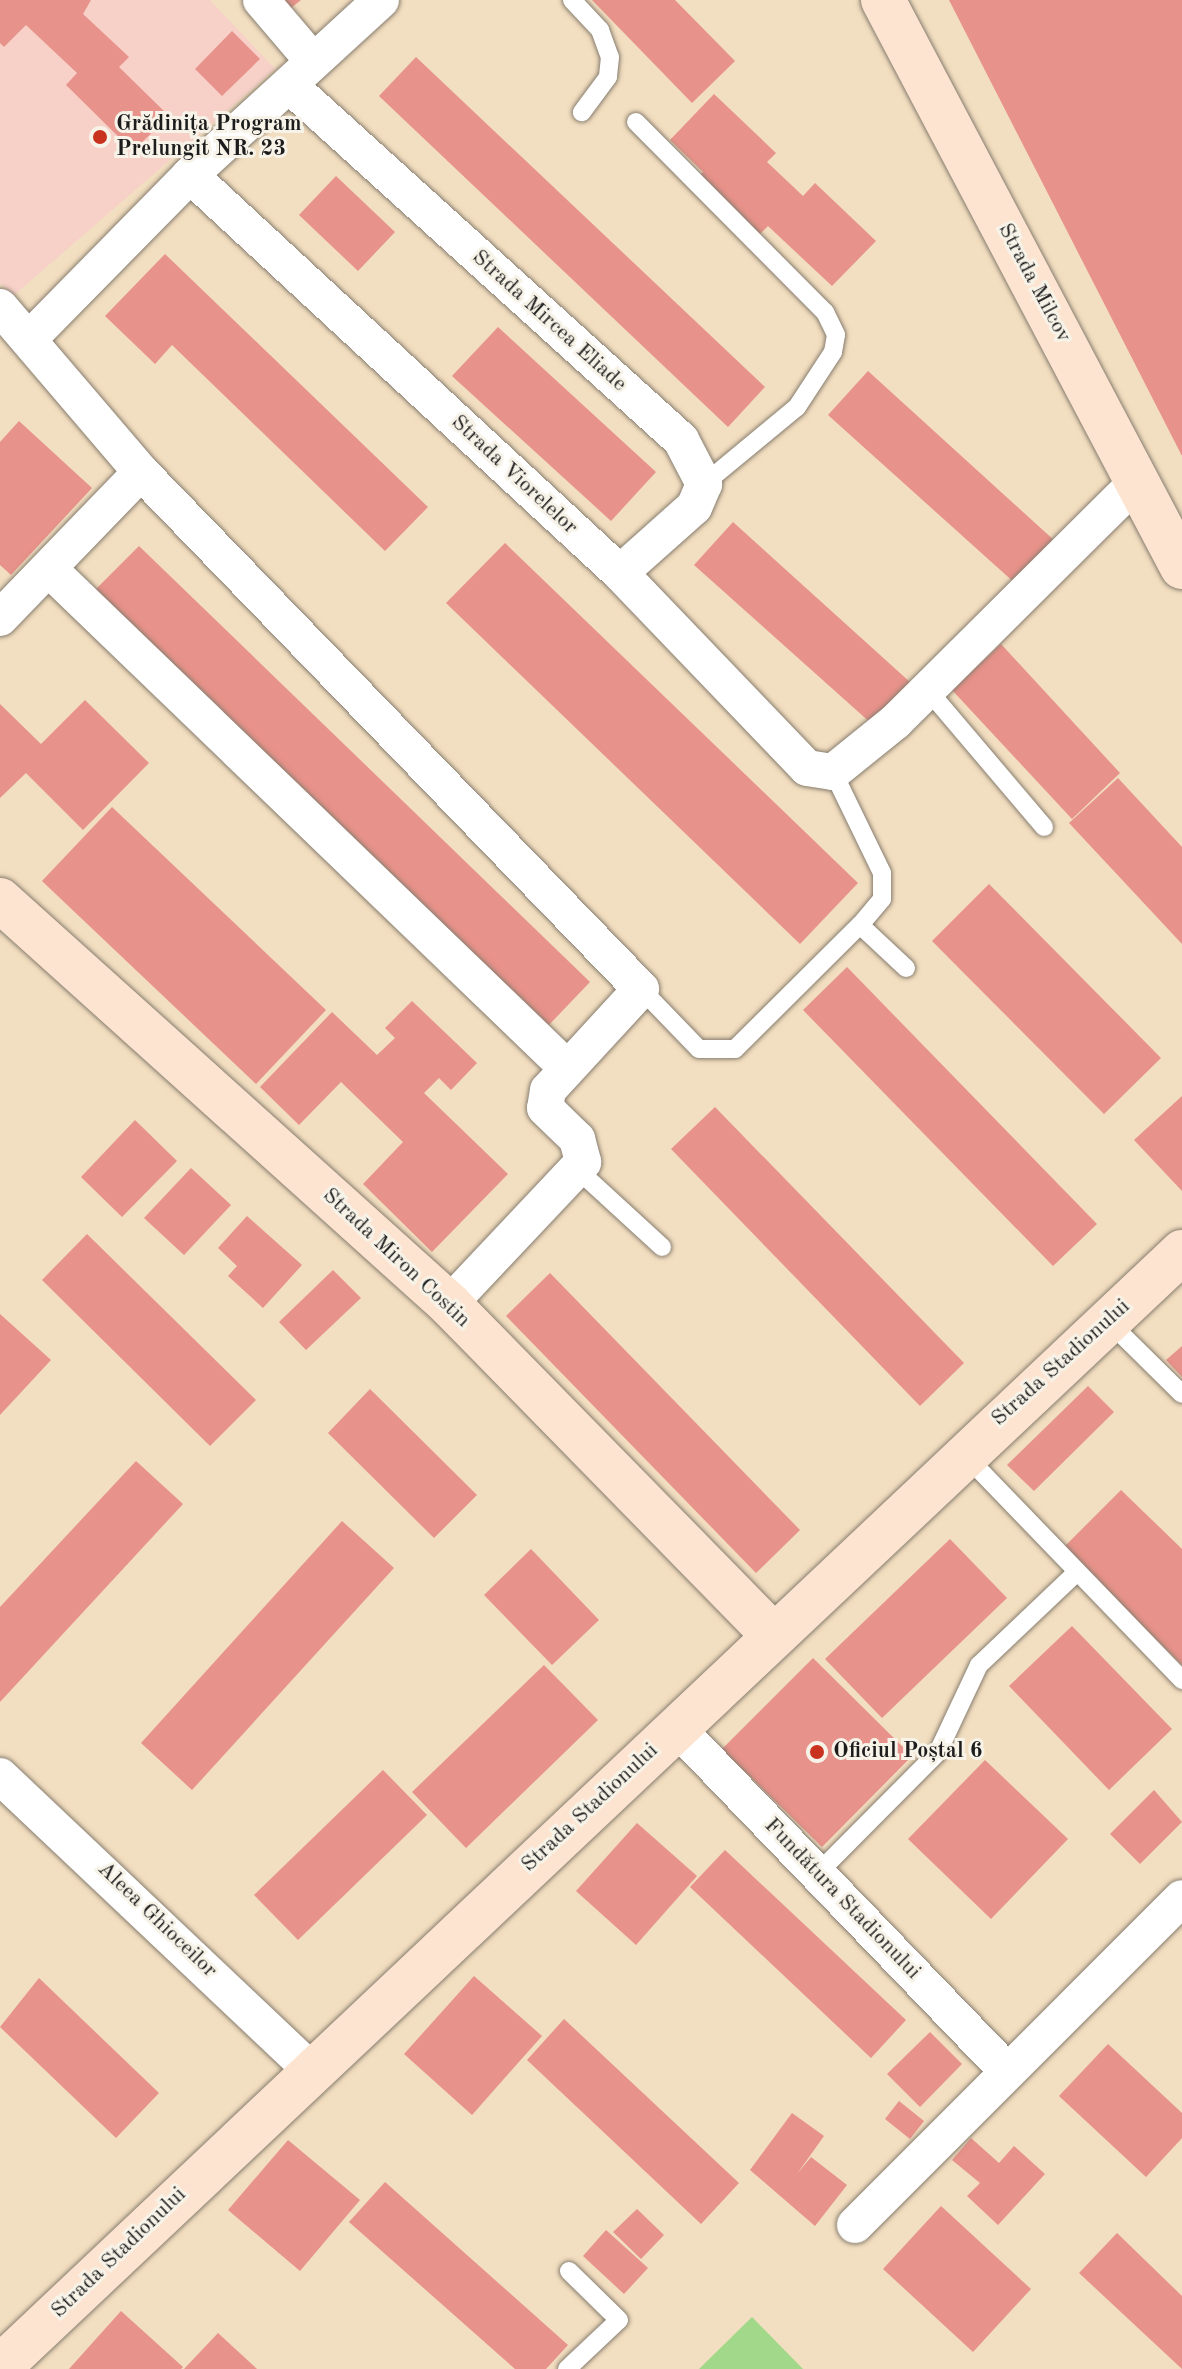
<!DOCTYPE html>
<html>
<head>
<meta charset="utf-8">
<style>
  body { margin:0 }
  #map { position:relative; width:1182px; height:2369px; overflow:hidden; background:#f2dec0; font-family:"Old Standard TT",serif }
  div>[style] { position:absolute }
  .built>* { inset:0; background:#f7d1c8 }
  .green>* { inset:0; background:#a1d889 }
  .building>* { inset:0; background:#e7928a }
  .roads { filter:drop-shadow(0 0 2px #877d6e) drop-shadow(0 0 2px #877d6e) }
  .lane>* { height:18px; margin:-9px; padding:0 9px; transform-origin:9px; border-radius:9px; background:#fff }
  .street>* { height:36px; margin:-18px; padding:0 18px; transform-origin:18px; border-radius:18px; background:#fff }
  .secondary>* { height:44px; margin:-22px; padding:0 22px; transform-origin:22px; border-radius:22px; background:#fde4d1 }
  .dots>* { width:22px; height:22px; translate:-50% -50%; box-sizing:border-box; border:4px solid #f7f3e8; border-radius:50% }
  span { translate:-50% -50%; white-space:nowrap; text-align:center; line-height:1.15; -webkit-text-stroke:6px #f7f3e8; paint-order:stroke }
  .poi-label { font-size:22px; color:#1c1c1c; font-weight:700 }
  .left { translate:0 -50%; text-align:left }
  .street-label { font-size:22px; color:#1c1c1c }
</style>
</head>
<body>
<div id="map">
  <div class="built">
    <i style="clip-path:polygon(0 0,210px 0,275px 69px,13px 296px,0 283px)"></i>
  </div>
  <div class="green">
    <i style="clip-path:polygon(752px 2317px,803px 2369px,699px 2369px)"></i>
  </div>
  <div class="building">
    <i style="clip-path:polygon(0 0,91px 0,83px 14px,129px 57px,119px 67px,169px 116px,133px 151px,66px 85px,77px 73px,26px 25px,4px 47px,0 43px)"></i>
    <i style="clip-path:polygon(268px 0,301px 0,281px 16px)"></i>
    <i style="clip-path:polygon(592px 0,675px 0,735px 61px,692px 103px)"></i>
    <i style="clip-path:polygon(949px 0,1182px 0,1182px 456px)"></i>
    <i style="clip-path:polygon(232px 31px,260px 59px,222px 96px,195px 69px)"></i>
    <i style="clip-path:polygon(416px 57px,765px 387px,728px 427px,379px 96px)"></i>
    <i style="clip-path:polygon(714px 94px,776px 153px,767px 162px,803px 196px,815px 183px,876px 241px,832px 286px,768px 226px,756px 238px,695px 180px,703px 172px,670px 140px)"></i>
    <i style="clip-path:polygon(336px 176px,395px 232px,358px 271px,299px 215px)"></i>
    <i style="clip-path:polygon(165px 254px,428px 507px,385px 551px,172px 345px,155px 364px,105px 316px)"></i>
    <i style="clip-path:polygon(498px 327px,656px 472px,611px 521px,452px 376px)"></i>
    <i style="clip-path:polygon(868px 371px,1056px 542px,1017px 585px,828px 415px)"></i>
    <i style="clip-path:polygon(19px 421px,92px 488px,11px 575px,0 565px,0 442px)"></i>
    <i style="clip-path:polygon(733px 522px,911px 683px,873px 725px,694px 565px)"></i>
    <i style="clip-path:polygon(505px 543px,858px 883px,800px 944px,446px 603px)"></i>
    <i style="clip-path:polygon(139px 546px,590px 982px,546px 1028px,94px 591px)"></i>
    <i style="clip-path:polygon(1001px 644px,1120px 773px,1072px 819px,952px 690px)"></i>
    <i style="clip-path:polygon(85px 700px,149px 763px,83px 830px,26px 773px,0 798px,0 704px,41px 744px)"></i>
    <i style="clip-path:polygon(1118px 778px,1182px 847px,1182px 944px,1069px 823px)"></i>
    <i style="clip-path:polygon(112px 807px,326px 1010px,256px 1084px,42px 881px)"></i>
    <i style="clip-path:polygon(989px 884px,1161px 1058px,1104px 1114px,932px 941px)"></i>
    <i style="clip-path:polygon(847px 967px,1097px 1224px,1053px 1266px,803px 1010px)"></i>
    <i style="clip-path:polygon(412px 1001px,477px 1063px,451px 1090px,439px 1078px,424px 1093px,508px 1174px,432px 1252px,363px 1184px,403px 1142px,341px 1082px,299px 1125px,260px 1087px,332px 1012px,377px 1055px,395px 1038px,385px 1028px)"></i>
    <i style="clip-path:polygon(1182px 1096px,1182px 1191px,1134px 1140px)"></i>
    <i style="clip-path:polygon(715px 1107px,964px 1363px,920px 1406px,671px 1149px)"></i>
    <i style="clip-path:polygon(135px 1120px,177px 1161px,122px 1217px,81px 1177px)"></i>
    <i style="clip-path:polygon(191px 1168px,231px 1205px,184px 1255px,144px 1218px)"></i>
    <i style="clip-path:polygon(247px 1216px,302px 1265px,263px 1308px,228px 1276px,237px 1266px,218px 1248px)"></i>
    <i style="clip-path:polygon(87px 1234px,256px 1400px,210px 1446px,42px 1280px)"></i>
    <i style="clip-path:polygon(333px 1270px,361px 1298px,306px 1350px,279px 1322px)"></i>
    <i style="clip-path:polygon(550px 1273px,800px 1530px,756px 1573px,506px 1316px)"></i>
    <i style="clip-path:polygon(0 1314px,51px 1360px,0 1415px)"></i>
    <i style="clip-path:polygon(1182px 1346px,1182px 1377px,1166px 1360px)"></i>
    <i style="clip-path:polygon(1088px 1386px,1114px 1412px,1034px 1491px,1007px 1465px)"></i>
    <i style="clip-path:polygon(370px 1389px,477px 1495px,434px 1538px,328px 1433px)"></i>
    <i style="clip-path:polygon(136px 1461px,183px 1504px,0 1702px,0 1607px)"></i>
    <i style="clip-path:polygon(1121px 1490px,1182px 1549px,1182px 1665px,1063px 1548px)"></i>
    <i style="clip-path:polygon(342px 1521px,394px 1568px,192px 1790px,141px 1743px)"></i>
    <i style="clip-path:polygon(950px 1539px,1007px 1598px,882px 1718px,825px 1659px)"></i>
    <i style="clip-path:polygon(531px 1549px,599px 1620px,552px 1665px,484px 1595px)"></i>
    <i style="clip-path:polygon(1072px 1626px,1172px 1729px,1109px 1790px,1009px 1686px)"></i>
    <i style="clip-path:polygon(813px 1658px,912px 1756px,822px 1847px,722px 1749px)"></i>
    <i style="clip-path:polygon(544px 1665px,598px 1720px,466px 1848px,412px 1792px)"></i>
    <i style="clip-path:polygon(985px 1760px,1068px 1839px,991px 1919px,908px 1839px)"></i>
    <i style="clip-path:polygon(383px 1770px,427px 1815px,298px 1940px,254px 1895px)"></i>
    <i style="clip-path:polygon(1154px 1790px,1182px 1822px,1140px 1864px,1110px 1834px)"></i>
    <i style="clip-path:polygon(637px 1823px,697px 1876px,636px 1945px,576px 1891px)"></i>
    <i style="clip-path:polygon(725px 1850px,906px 2020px,871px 2058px,690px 1887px)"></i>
    <i style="clip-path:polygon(474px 1976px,542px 2036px,472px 2115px,404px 2054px)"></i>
    <i style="clip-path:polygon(39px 1978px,159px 2093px,116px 2138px,0 2027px)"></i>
    <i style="clip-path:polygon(564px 2019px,739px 2183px,701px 2224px,527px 2060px)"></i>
    <i style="clip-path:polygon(930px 2032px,962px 2064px,920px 2107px,887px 2074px)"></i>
    <i style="clip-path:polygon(1108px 2044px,1182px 2113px,1182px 2138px,1146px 2177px,1059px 2096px)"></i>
    <i style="clip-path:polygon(899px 2101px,924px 2121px,910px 2139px,885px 2119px)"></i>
    <i style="clip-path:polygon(792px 2113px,824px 2136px,797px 2174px,811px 2157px,847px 2185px,815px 2226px,750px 2170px)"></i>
    <i style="clip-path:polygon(971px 2138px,999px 2163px,1014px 2146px,1045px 2174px,998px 2225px,967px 2196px,980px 2183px,952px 2160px)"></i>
    <i style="clip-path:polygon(288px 2140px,360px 2200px,300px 2271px,228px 2210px)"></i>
    <i style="clip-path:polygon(385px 2182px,568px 2345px,546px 2369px,515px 2369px,349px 2222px)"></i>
    <i style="clip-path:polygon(941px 2206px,1031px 2289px,973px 2352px,883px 2269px)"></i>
    <i style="clip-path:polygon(637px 2209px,664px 2235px,641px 2259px,613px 2232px)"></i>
    <i style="clip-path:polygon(606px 2230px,648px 2268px,624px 2294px,583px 2256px)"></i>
    <i style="clip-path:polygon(1117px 2233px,1182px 2296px,1182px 2369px,1079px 2273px)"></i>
    <i style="clip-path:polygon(121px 2311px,183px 2367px,181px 2369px,69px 2369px)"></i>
    <i style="clip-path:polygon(218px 2333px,257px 2369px,184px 2369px)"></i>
  </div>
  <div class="roads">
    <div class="lane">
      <i style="left:572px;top:0;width:41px;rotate:47deg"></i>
      <i style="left:600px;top:30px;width:29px;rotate:70deg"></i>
      <i style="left:610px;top:57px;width:20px;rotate:96deg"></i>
      <i style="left:608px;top:77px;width:44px;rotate:126.6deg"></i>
      <i style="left:636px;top:122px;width:268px;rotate:45.2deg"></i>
      <i style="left:825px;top:312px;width:25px;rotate:64deg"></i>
      <i style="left:836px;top:335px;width:17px;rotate:100deg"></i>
      <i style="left:833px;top:352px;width:66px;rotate:123.2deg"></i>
      <i style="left:797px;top:407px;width:121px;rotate:140.4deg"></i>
      <i style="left:927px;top:689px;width:181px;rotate:49.7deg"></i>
      <i style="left:833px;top:772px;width:112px;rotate:64.1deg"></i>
      <i style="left:882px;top:873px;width:26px;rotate:90deg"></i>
      <i style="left:882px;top:899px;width:34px;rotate:130deg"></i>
      <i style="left:860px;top:925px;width:63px;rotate:43.1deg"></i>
      <i style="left:641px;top:989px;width:83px;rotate:46deg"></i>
      <i style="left:699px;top:1049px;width:36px"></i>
      <i style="left:735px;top:1049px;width:176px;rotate:-44.8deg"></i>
      <i style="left:578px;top:1170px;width:114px;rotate:42.5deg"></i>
      <i style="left:1107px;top:1320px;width:105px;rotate:44.6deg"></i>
      <i style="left:965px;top:1455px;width:313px;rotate:46deg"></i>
      <i style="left:817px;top:1874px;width:172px;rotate:-45.2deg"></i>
      <i style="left:938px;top:1752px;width:96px;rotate:-64.8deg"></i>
      <i style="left:979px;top:1665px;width:135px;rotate:-43.5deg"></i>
      <i style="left:567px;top:2369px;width:71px;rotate:-43.3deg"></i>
      <i style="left:619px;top:2320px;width:70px;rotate:-135.6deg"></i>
    </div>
    <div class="street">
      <i style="left:261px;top:0;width:80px;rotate:49.6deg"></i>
      <i style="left:289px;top:85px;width:529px;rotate:42.16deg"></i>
      <i style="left:681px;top:440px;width:50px;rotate:62.4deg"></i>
      <i style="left:704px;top:484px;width:25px;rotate:113deg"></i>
      <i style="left:694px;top:507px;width:99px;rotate:138.3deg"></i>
      <i style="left:190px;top:175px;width:586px;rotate:42.79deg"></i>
      <i style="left:620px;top:573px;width:270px;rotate:46.2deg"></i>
      <i style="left:807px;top:768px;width:26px;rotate:9deg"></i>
      <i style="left:833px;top:772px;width:80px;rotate:-38.9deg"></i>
      <i style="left:895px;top:722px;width:344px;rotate:-44.8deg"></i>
      <i style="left:0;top:307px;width:217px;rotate:49.5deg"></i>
      <i style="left:141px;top:472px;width:203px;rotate:134deg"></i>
      <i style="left:31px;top:337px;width:227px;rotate:-45.5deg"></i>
      <i style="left:190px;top:175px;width:259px;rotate:-42.5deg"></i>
      <i style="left:141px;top:472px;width:719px;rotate:45.96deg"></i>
      <i style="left:641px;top:989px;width:137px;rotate:132.6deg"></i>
      <i style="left:548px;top:1090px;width:18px;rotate:99deg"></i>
      <i style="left:545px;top:1108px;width:45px;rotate:44.1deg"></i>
      <i style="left:577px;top:1139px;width:24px;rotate:75deg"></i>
      <i style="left:583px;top:1162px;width:195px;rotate:133.3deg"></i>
      <i style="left:49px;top:569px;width:719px;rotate:43.93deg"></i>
      <i style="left:676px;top:1727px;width:477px;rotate:46.1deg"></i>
      <i style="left:0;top:1776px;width:427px;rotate:43.4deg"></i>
      <i style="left:855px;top:2225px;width:462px;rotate:-45deg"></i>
    </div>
    <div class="secondary">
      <i style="left:883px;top:0;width:641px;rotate:62.2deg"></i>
      <i style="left:0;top:900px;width:604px;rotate:41.98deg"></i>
      <i style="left:449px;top:1304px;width:463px;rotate:45.6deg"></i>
      <i style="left:0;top:2367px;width:1625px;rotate:-43.33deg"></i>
    </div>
  </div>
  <div class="dots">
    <i style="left:100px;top:137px;background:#c8321e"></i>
    <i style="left:817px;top:1752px;background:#c8321e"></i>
  </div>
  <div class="poi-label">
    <span class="left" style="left:116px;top:137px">Grădiniţa Program<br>Prelungit NR. 23</span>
    <span class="left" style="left:833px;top:1752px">Oficiul Poștal 6</span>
  </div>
  <div class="street-label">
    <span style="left:1034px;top:283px;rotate:62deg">Strada Milcov</span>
    <span style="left:549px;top:321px;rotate:42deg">Strada Mircea Eliade</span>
    <span style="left:514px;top:475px;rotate:43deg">Strada Viorelelor</span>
    <span style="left:396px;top:1258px;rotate:43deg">Strada Miron Costin</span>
    <span style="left:1061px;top:1363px;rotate:-42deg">Strada Stadionului</span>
    <span style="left:590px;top:1808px;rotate:-43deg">Strada Stadionului</span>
    <span style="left:842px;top:1899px;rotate:46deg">Fundătura Stadionului</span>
    <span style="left:157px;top:1920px;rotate:44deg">Aleea Ghioceilor</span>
    <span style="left:119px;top:2253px;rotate:-44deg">Strada Stadionului</span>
  </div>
</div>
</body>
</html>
